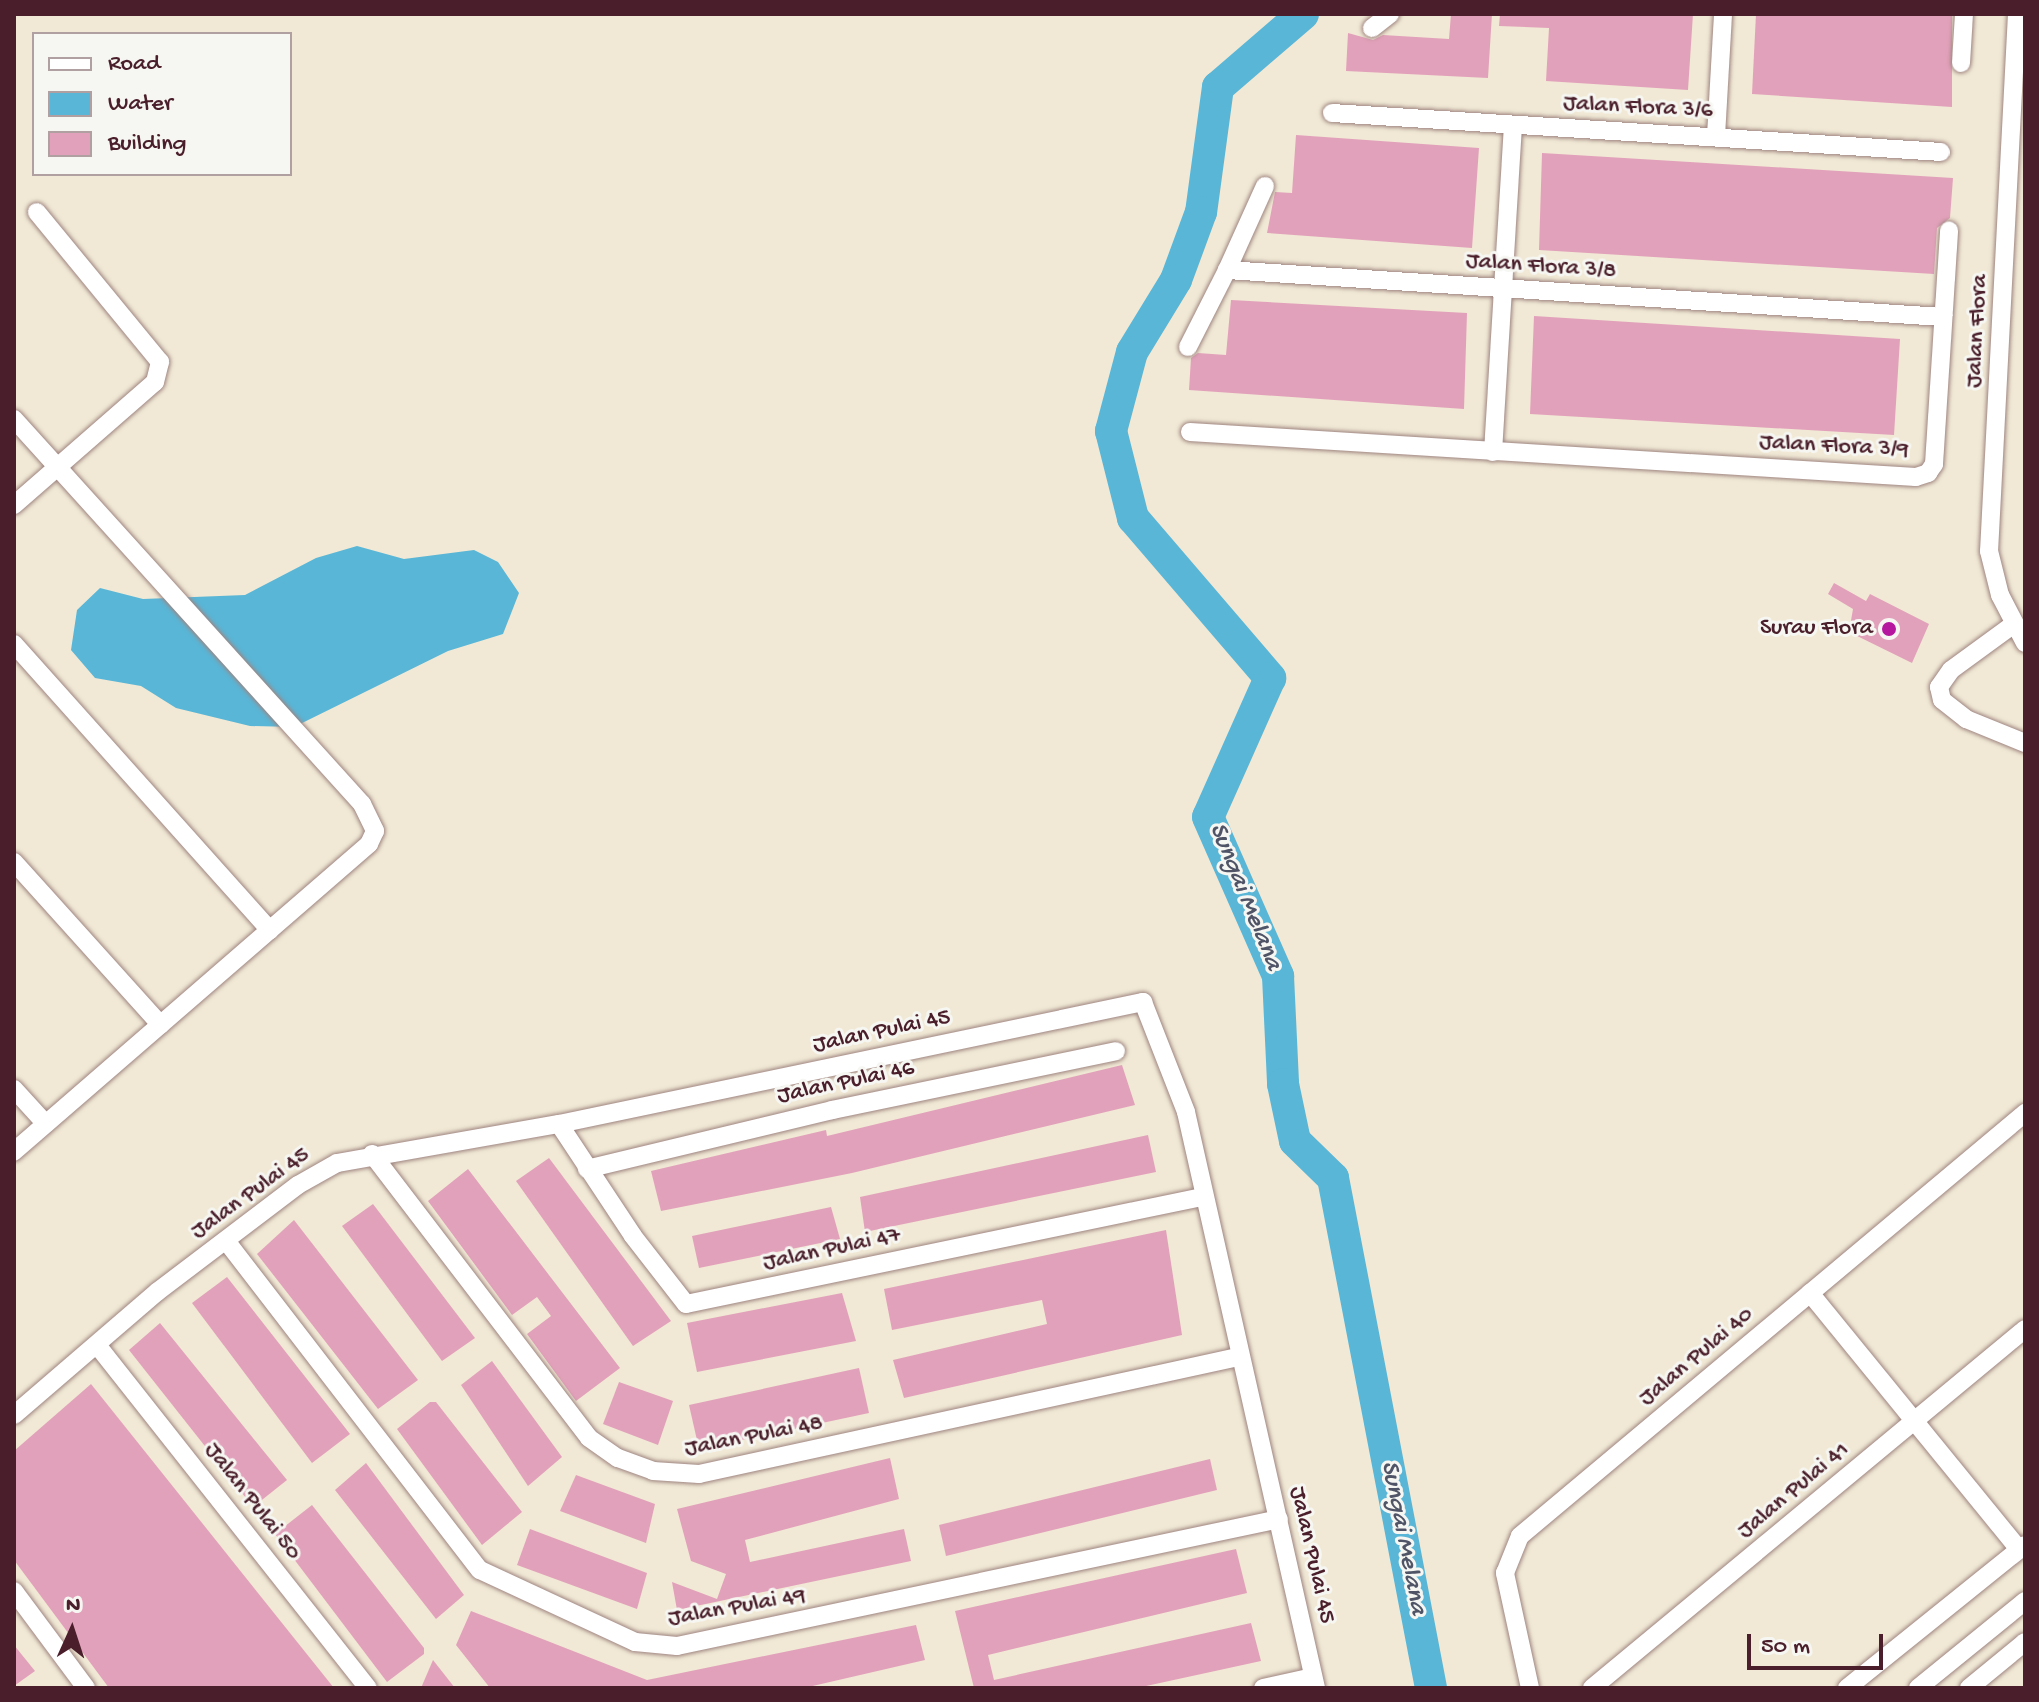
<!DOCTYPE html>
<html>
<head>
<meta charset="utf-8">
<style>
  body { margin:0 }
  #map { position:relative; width:2039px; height:1702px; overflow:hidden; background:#f1e9d5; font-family:"Gochi Hand",sans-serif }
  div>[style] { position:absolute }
  .water>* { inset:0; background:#59b6d7 }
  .river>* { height:32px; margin:-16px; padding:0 16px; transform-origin:16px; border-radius:16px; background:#59b6d7 }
  .building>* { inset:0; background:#e2a1ba }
  .roads { filter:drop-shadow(0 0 2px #9e8480) drop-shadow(0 0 2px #9e8480) }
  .street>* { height:18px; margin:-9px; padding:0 9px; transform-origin:9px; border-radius:9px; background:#fff }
  .dots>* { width:22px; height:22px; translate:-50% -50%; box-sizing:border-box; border:4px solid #f6f6f2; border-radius:50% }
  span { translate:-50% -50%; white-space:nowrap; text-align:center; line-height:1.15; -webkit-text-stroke:6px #f6f6f2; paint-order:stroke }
  .street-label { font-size:24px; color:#4a1f2b }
  .poi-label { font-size:24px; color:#4a1f2b }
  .right { translate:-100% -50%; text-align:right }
  .water-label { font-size:26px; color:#4f5467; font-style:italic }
  .frame { position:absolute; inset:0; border:16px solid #4a1f2b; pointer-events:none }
  .legend { position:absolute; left:32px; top:32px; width:260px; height:144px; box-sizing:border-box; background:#f6f6f2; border:2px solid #b1a0a2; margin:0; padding:10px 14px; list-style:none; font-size:24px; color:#4a1f2b }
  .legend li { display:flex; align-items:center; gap:16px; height:40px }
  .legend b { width:40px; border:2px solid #b1a0a2 }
  .north { position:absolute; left:32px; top:1590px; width:80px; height:80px; -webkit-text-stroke:6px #f6f6f2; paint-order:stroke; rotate:3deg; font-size:22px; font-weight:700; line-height:32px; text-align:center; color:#4a1f2b }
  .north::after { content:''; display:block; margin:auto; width:28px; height:36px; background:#4a1f2b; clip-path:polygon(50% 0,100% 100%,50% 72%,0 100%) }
  .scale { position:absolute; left:1747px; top:1634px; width:136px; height:36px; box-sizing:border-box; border:4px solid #4a1f2b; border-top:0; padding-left:10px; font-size:24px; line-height:28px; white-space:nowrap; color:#4a1f2b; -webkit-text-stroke:6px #f6f6f2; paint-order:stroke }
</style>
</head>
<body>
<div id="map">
  <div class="water">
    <i style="clip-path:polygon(357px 546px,404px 559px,474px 550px,498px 562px,519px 593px,503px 634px,448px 651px,294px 727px,250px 726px,176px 708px,141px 686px,95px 678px,71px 650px,77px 610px,100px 588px,143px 599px,245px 595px,316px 558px)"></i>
  </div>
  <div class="river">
    <i style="left:1303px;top:14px;width:112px;rotate:139.3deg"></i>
    <i style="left:1218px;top:87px;width:126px;rotate:97.7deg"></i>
    <i style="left:1201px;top:212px;width:72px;rotate:110.2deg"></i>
    <i style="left:1176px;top:280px;width:84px;rotate:121.4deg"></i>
    <i style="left:1132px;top:352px;width:82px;rotate:104.9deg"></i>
    <i style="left:1111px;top:431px;width:90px;rotate:75.8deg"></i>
    <i style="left:1133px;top:518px;width:211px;rotate:49.4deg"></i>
    <i style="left:1270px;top:678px;width:152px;rotate:114deg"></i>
    <i style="left:1208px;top:817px;width:174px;rotate:66.2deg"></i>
    <i style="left:1278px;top:976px;width:108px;rotate:87.3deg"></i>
    <i style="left:1283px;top:1084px;width:58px;rotate:78.1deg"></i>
    <i style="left:1295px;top:1141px;width:53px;rotate:44.2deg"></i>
    <i style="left:1333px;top:1178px;width:519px;rotate:79.12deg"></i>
  </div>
  <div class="building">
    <i style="clip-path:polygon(1451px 14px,1492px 14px,1488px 78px,1346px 71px,1348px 33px,1373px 40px,1383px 35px,1449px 39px)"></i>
    <i style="clip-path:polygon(1500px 14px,1693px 14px,1688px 90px,1546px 81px,1549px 28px,1499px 26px)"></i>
    <i style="clip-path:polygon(1756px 14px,1952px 14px,1952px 107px,1752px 94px)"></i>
    <i style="clip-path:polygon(1296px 135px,1479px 148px,1472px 248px,1267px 233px,1275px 192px,1292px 193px)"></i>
    <i style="clip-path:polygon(1542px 153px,1953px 178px,1950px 218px,1937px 228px,1934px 274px,1539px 250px)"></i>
    <i style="clip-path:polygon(1231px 300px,1467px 313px,1464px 409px,1189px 390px,1191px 358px,1198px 353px,1226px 355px)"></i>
    <i style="clip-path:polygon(1534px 316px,1900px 339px,1894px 435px,1530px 414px)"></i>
    <i style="clip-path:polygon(1834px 583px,1866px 601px,1870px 594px,1929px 624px,1912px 663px,1849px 632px,1853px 609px,1828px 594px)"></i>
    <i style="clip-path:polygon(1122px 1065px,1135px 1105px,852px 1173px,661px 1211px,651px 1171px,826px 1130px,827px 1136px)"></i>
    <i style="clip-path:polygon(1148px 1135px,1156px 1172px,865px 1232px,860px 1197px)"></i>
    <i style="clip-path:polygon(549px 1158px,671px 1321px,633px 1346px,516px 1181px)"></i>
    <i style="clip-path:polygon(468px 1169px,620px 1368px,576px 1401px,527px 1334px,551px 1316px,537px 1297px,512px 1315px,428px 1201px)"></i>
    <i style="clip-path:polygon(373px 1204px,475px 1338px,442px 1361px,342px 1226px)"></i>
    <i style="clip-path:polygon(831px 1207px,840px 1239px,699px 1268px,692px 1236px)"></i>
    <i style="clip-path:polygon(294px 1220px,418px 1380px,378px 1409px,257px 1254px)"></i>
    <i style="clip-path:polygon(1166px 1230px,1182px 1335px,904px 1398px,893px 1360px,1047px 1324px,1042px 1300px,892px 1330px,884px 1289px)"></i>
    <i style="clip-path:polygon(227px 1277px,350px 1434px,312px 1463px,192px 1303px)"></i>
    <i style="clip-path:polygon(842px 1293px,856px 1341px,697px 1372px,687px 1323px)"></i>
    <i style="clip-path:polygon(160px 1323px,287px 1480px,253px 1507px,129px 1350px)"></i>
    <i style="clip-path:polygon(492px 1361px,562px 1457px,528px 1486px,461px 1385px)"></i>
    <i style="clip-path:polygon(859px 1368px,869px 1413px,699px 1449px,689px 1405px)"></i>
    <i style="clip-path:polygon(619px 1382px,673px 1401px,658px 1445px,603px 1424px)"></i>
    <i style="clip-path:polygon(91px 1384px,334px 1688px,109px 1688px,14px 1560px,14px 1451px)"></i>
    <i style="clip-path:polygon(430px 1402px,436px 1402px,522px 1512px,482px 1545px,397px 1429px)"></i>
    <i style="clip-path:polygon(890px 1458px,899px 1499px,745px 1540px,750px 1562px,904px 1529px,911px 1561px,677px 1610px,672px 1582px,717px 1599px,726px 1574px,691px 1561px,677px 1509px)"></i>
    <i style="clip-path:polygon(1210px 1459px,1217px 1490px,946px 1556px,939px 1525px)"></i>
    <i style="clip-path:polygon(366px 1463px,464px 1595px,436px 1619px,335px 1490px)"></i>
    <i style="clip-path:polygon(576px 1475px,655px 1504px,646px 1543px,560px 1511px)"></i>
    <i style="clip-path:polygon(312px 1505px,424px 1648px,424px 1654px,387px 1682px,275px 1534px)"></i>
    <i style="clip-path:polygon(530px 1529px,647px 1573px,637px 1609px,517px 1565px)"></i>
    <i style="clip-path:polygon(1236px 1549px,1247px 1593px,988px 1655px,994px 1680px,1251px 1623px,1261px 1661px,1137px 1688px,974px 1688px,955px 1611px)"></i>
    <i style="clip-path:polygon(471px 1611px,647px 1680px,916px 1625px,925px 1660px,804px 1688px,490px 1688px,456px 1645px)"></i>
    <i style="clip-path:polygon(14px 1645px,35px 1671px,14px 1686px)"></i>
    <i style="clip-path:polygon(433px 1660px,455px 1688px,421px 1688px)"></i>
  </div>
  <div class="roads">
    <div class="street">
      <i style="left:2017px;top:14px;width:538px;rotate:92.98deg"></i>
      <i style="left:1989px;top:551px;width:45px;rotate:76deg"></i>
      <i style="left:2000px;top:595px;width:54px;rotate:62.5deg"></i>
      <i style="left:1372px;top:28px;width:23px;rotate:-38deg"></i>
      <i style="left:1961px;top:63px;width:49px;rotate:-86.5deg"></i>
      <i style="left:1332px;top:113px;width:610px;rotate:3.66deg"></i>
      <i style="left:1716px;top:136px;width:122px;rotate:-86.7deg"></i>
      <i style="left:1265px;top:186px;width:92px;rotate:114.3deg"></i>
      <i style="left:1227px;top:270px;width:718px;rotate:3.76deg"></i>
      <i style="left:1188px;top:347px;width:86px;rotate:-63.1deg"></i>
      <i style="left:14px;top:419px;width:519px;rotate:47.89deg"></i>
      <i style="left:362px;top:804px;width:30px;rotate:64deg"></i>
      <i style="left:375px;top:831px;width:14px;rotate:115deg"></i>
      <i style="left:369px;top:844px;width:470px;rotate:139.1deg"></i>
      <i style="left:1190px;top:432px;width:727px;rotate:3.55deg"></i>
      <i style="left:1916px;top:477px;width:13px;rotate:-18deg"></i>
      <i style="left:1928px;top:473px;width:11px;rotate:-56deg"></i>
      <i style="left:1934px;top:464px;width:234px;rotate:-86.3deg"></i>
      <i style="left:1493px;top:452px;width:327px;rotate:-86.5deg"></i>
      <i style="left:14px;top:505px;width:187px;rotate:-41.1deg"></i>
      <i style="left:155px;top:382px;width:21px;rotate:-76deg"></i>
      <i style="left:160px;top:362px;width:194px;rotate:-129.4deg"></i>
      <i style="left:2014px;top:624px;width:78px;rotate:143.9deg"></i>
      <i style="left:1951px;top:670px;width:21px;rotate:125deg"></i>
      <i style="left:1939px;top:687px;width:13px;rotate:77deg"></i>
      <i style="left:1942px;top:700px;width:31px;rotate:38deg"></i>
      <i style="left:1966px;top:719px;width:64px;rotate:22.1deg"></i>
      <i style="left:14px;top:644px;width:384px;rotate:48.2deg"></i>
      <i style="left:14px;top:862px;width:219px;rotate:48deg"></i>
      <i style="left:14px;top:1089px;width:47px;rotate:47.6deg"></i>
      <i style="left:559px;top:1124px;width:134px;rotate:56.5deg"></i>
      <i style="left:633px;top:1236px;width:86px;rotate:52.1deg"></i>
      <i style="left:686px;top:1304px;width:527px;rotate:-11.72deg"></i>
      <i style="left:372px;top:1154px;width:357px;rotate:52.6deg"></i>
      <i style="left:589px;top:1438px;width:35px;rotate:35deg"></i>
      <i style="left:618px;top:1458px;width:37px;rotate:20deg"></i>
      <i style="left:653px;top:1471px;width:46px;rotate:3.7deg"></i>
      <i style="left:699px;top:1474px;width:552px;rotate:-12.25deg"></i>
      <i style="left:587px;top:1169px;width:252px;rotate:-13.5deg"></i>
      <i style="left:832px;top:1110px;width:290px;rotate:-11.7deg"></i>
      <i style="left:227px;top:1242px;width:414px;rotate:52.4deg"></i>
      <i style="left:480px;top:1570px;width:171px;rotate:24.9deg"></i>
      <i style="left:635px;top:1642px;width:42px;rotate:5.4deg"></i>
      <i style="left:677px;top:1646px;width:615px;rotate:-11.91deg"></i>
      <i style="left:1810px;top:1293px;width:330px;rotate:50.8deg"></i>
      <i style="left:97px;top:1345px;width:437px;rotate:51.7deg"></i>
      <i style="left:14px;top:1415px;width:189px;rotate:-40.7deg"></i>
      <i style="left:157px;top:1292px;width:177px;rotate:-37.2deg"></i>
      <i style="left:298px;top:1185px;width:45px;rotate:-29.4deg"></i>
      <i style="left:337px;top:1163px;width:225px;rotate:-10deg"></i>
      <i style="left:559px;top:1124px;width:597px;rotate:-11.8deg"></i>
      <i style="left:1143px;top:1002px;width:118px;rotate:68.6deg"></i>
      <i style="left:1186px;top:1112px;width:590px;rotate:77.28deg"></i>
      <i style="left:14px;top:1591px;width:121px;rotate:53.4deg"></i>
      <i style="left:1263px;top:1688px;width:51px;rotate:-12.4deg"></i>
      <i style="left:1530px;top:1688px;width:118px;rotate:-102.3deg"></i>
      <i style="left:1505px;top:1573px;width:40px;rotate:-68deg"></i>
      <i style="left:1520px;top:1536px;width:659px;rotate:-39.95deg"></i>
      <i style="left:1592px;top:1688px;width:562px;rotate:-39.66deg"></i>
      <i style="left:1847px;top:1688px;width:228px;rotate:-38.8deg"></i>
      <i style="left:1918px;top:1688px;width:138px;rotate:-39.1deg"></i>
      <i style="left:1969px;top:1688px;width:72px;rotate:-39.4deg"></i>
    </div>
  </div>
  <div class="dots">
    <i style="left:1889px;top:629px;background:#b5179e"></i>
  </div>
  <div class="street-label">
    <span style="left:1638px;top:108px;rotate:3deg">Jalan Flora 3/6</span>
    <span style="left:1541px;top:267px;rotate:4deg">Jalan Flora 3/8</span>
    <span style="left:1978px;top:331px;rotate:-87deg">Jalan Flora</span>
    <span style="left:1834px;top:447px;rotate:3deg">Jalan Flora 3/9</span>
    <span style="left:882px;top:1032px;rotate:-12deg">Jalan Pulai 45</span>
    <span style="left:846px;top:1083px;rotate:-12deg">Jalan Pulai 46</span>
    <span style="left:251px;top:1194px;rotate:-36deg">Jalan Pulai 45</span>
    <span style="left:832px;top:1250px;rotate:-12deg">Jalan Pulai 47</span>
    <span style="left:1697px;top:1357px;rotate:-40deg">Jalan Pulai 40</span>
    <span style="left:754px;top:1437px;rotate:-11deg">Jalan Pulai 48</span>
    <span style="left:1794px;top:1491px;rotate:-40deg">Jalan Pulai 41</span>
    <span style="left:252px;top:1502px;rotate:52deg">Jalan Pulai 50</span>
    <span style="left:1311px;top:1555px;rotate:77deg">Jalan Pulai 45</span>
    <span style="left:737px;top:1608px;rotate:-10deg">Jalan Pulai 49</span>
  </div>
  <div class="poi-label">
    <span class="right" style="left:1873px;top:629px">Surau Flora</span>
  </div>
  <div class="water-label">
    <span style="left:1244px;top:897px;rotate:68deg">Sungai Melana</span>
    <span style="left:1402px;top:1538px;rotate:79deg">Sungai Melana</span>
  </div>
  <div class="frame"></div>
  <ul class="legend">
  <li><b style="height:10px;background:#fff"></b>Road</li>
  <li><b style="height:22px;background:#59b6d7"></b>Water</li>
  <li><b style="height:22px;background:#e2a1ba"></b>Building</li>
  </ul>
  <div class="north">N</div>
  <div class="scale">50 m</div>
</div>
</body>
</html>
